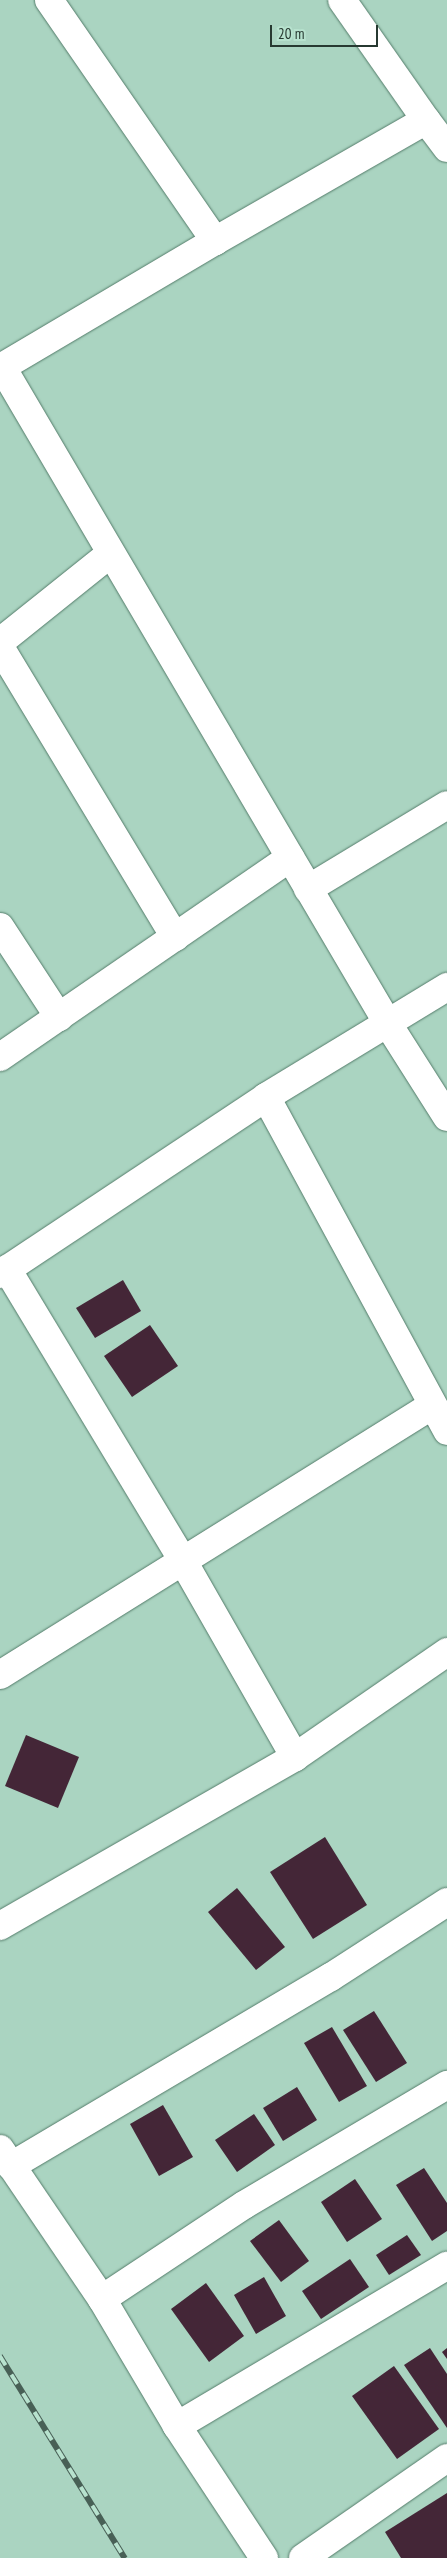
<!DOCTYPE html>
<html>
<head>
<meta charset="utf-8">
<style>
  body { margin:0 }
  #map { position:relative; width:447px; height:2558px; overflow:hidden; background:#aad4c1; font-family:"PT Sans Narrow",sans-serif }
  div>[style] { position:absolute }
  .building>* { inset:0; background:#442637 }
  .roads { filter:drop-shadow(0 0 1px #547c6a) drop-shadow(0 0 1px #547c6a) }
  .minor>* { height:28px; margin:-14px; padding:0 14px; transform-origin:14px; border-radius:14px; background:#fff }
  .rail>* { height:5.5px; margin-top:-2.75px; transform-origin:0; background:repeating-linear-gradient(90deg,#b7e2ce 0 11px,#486056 0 22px); box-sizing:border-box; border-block:1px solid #486056 }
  span { translate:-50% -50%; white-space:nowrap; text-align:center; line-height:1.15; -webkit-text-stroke:5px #b7e2ce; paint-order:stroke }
  .scale { position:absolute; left:270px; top:25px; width:108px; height:22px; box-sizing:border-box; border:2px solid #273931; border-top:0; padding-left:6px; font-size:15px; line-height:18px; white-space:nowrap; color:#273931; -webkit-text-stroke:4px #b7e2ce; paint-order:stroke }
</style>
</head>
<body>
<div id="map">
  <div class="building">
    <i style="clip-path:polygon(123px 1280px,141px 1311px,95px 1338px,76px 1308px)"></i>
    <i style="clip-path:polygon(150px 1325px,178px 1366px,132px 1397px,104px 1356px)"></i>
    <i style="clip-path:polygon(26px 1735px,79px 1757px,58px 1808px,5px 1786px)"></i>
    <i style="clip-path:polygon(325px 1837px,367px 1905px,313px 1939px,270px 1872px)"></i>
    <i style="clip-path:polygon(237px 1888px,285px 1947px,256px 1970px,208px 1912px)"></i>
    <i style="clip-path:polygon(374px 2011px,407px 2063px,376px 2082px,343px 2030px)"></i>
    <i style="clip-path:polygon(332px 2027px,367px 2086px,339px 2102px,304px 2043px)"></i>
    <i style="clip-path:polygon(297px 2087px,317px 2120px,283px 2141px,263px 2108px)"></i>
    <i style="clip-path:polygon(163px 2105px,193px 2157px,159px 2176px,130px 2124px)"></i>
    <i style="clip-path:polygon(254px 2114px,275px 2145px,237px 2172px,215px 2140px)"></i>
    <i style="clip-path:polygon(424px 2168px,447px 2203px,447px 2231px,432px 2241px,396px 2185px)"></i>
    <i style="clip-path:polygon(355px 2179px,382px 2219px,347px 2242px,321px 2202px)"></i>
    <i style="clip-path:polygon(279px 2220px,309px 2261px,281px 2282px,250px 2241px)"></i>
    <i style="clip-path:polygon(407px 2235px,421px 2255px,389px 2275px,376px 2255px)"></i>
    <i style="clip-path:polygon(350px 2259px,369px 2287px,321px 2319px,302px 2291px)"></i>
    <i style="clip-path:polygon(264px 2277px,286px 2316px,256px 2334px,234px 2295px)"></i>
    <i style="clip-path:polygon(206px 2283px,244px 2336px,209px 2362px,171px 2309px)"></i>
    <i style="clip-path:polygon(430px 2348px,447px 2374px,447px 2428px,404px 2365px)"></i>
    <i style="clip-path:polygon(447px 2348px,447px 2359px,442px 2352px)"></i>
    <i style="clip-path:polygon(394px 2366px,439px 2429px,397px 2459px,352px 2396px)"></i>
    <i style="clip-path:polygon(447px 2493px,447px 2558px,401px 2558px,385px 2532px)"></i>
  </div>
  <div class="roads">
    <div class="minor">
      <i style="left:49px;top:0;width:293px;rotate:55.4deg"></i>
      <i style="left:215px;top:241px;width:247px;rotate:149.4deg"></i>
      <i style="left:2px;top:367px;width:762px;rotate:59.56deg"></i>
      <i style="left:388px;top:1024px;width:110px;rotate:57.6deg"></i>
      <i style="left:426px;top:120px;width:35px;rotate:53deg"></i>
      <i style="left:215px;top:241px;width:243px;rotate:-29.8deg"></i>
      <i style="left:426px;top:120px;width:146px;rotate:-125deg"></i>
      <i style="left:0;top:642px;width:141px;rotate:-38.7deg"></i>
      <i style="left:0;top:647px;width:339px;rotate:58.9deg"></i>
      <i style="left:308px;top:889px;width:162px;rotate:-31.1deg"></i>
      <i style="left:0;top:927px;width:108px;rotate:56.8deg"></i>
      <i style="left:0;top:1057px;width:352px;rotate:-34.5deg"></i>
      <i style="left:266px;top:1097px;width:380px;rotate:61.5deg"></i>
      <i style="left:7px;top:1269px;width:341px;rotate:58.9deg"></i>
      <i style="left:183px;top:1561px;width:226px;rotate:60.3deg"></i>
      <i style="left:0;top:1274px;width:320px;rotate:-33.6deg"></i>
      <i style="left:266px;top:1097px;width:212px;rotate:-31.3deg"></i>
      <i style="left:0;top:1675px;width:508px;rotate:-31.97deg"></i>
      <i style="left:0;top:1926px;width:340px;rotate:-29.8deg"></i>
      <i style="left:295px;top:1757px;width:185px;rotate:-34.6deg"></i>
      <i style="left:0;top:2149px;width:181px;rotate:55.8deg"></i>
      <i style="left:102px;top:2299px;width:147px;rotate:59.4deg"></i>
      <i style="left:177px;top:2426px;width:158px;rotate:56.6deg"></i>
      <i style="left:11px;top:2166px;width:372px;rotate:-30.6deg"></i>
      <i style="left:331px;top:1977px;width:138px;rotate:-32.9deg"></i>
      <i style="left:102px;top:2299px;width:170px;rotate:-33.5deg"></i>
      <i style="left:244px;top:2205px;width:236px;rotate:-30.6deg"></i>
      <i style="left:177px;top:2426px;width:314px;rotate:-30.7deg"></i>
      <i style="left:303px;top:2558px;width:175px;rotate:-34.8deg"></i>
    </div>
  </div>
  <div class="rail">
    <i style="left:0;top:2356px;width:238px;rotate:58.3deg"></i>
  </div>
  <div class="scale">20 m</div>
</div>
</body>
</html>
